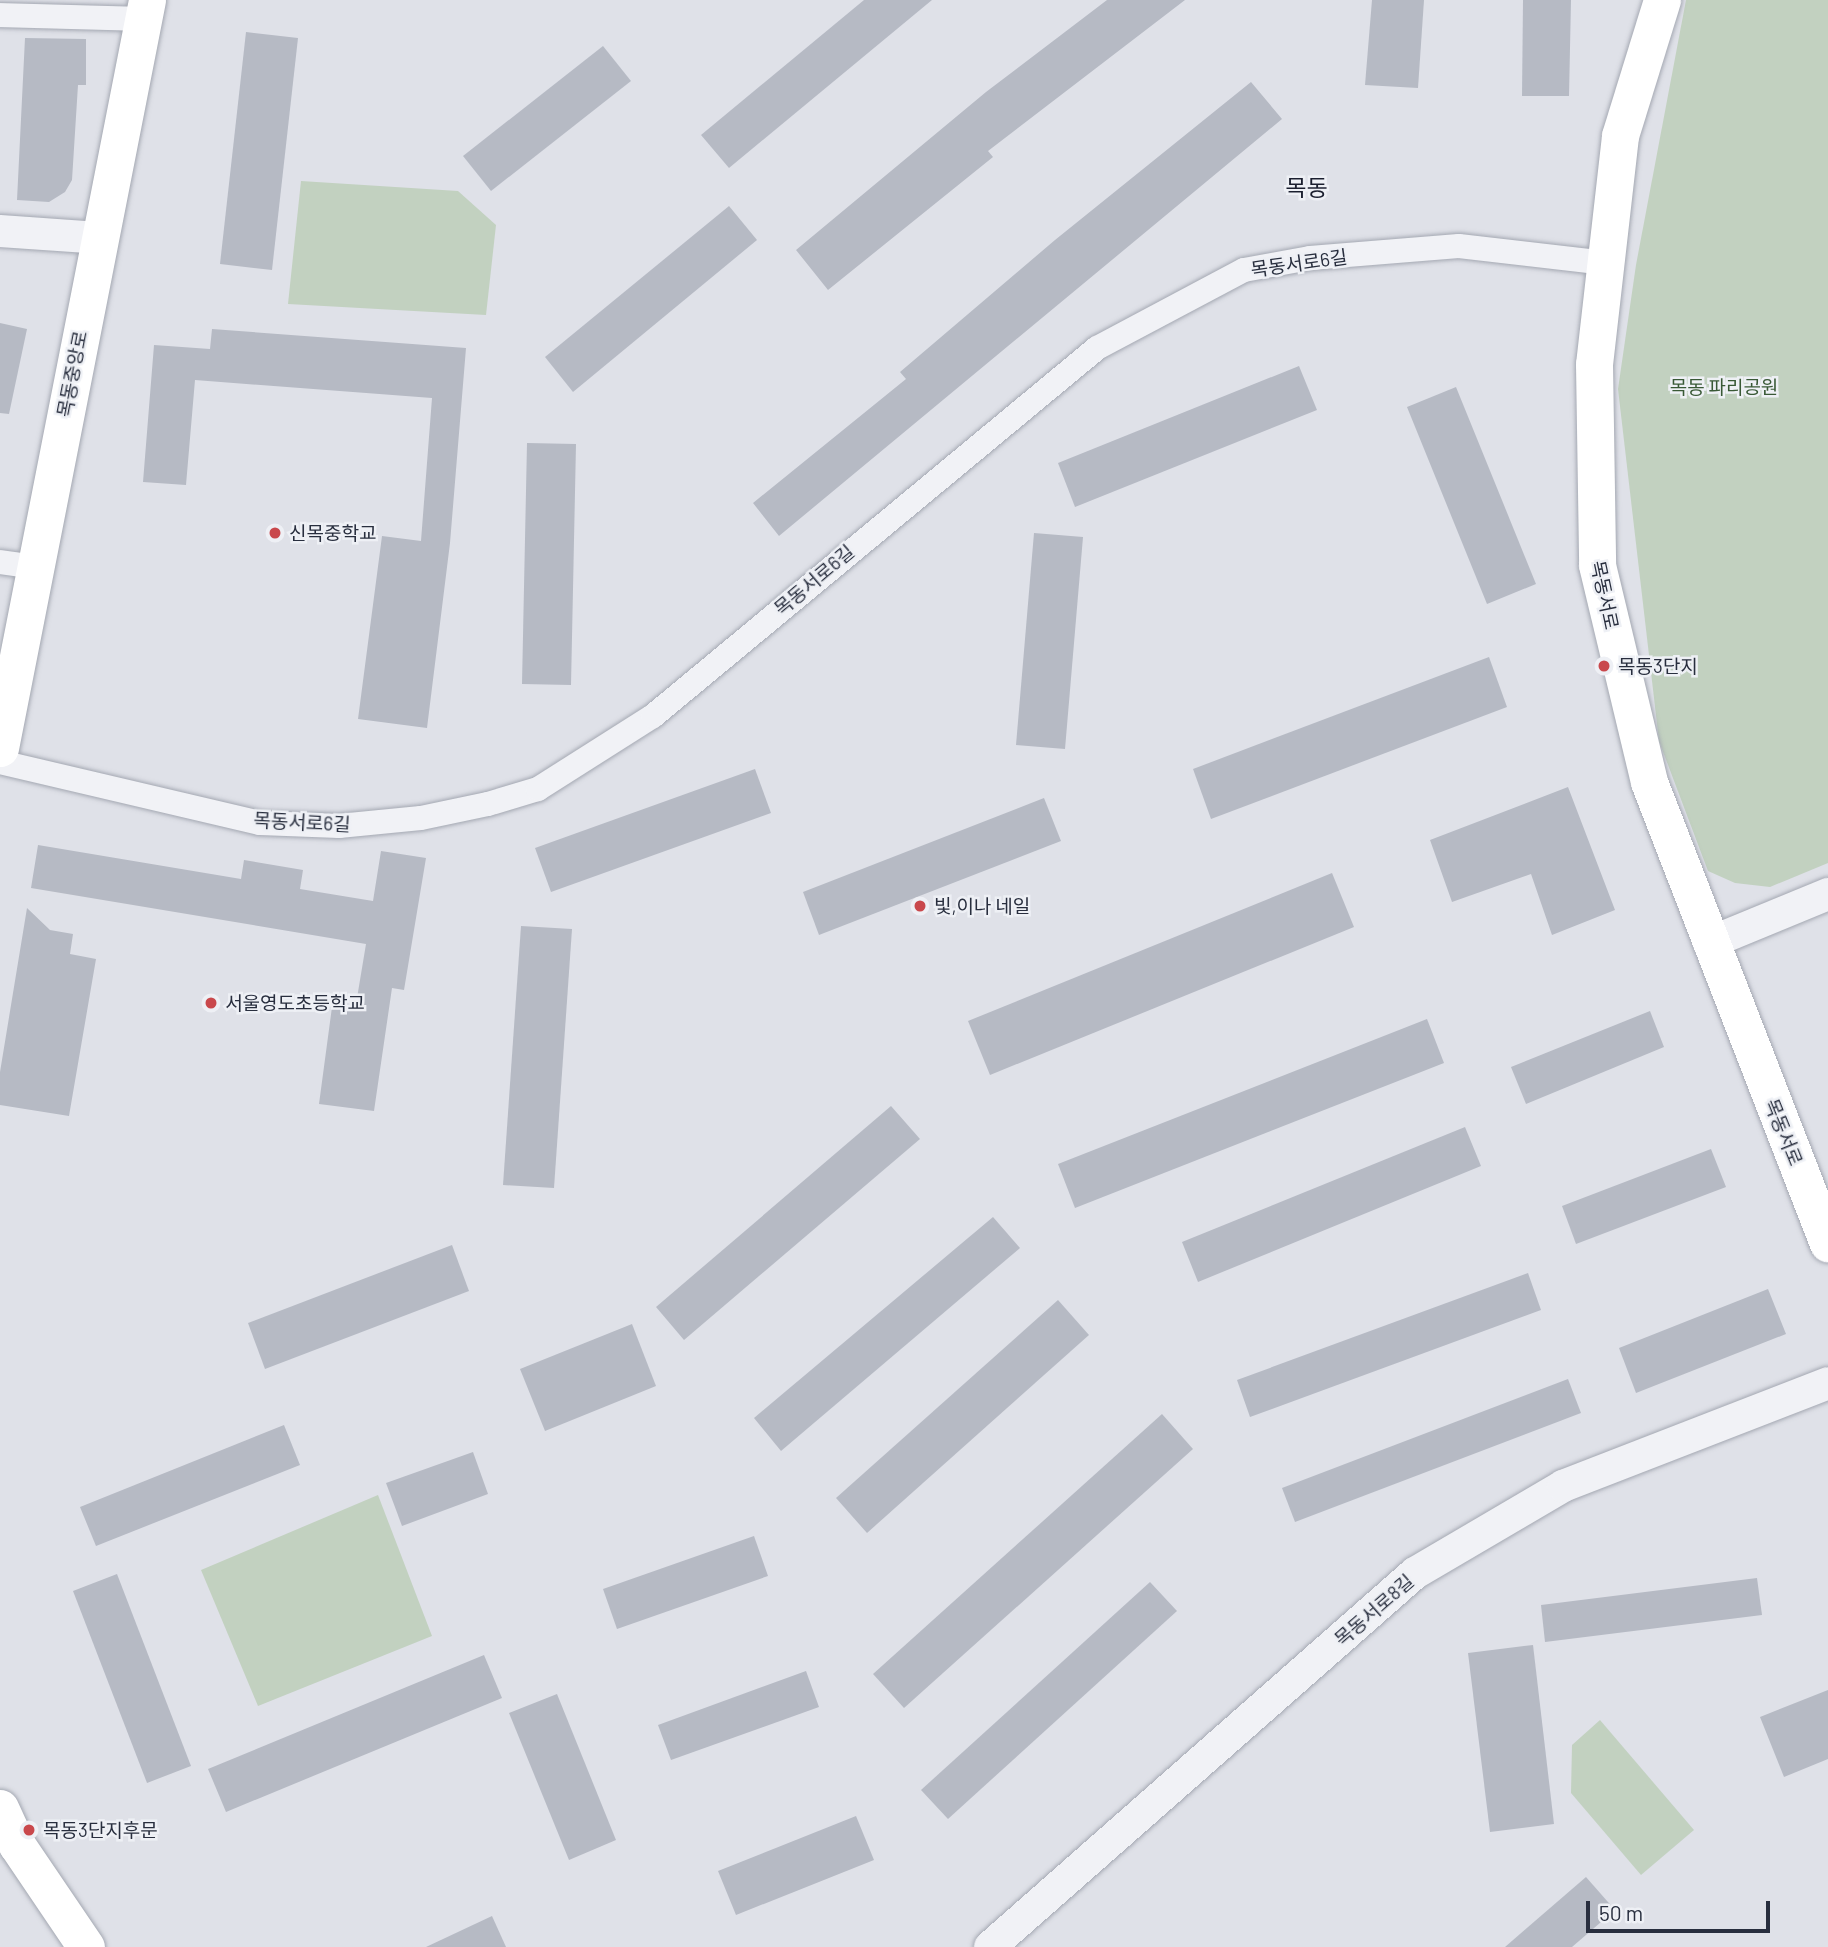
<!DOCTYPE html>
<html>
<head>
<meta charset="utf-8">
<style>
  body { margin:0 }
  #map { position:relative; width:1828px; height:1947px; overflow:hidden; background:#dfe1e8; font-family:Barlow,"Noto Sans KR",sans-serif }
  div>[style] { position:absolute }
  .green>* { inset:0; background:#c2d1c0 }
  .building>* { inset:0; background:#b6bac4 }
  .roads { filter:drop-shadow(0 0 2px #a4a8b2) drop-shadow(0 0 2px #a4a8b2) }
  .minor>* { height:24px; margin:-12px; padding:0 12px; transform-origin:12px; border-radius:12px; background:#f1f2f6 }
  .tertiary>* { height:32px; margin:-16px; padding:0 16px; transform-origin:16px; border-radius:16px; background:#f1f2f6 }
  .secondary>* { height:37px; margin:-18.5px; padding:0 18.5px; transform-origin:18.5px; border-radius:18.5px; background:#fff }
  .dots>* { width:19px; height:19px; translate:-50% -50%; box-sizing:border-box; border:4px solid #eef0f5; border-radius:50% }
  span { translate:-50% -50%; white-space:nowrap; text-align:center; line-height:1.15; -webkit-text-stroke:5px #eef0f5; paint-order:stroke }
  .street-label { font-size:19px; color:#282e3e }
  .park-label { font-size:19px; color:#395936 }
  .poi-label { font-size:19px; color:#282e3e }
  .left { translate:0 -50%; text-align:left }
  .quarter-label { font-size:23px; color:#1b1f2f }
  .scale { position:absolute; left:1586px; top:1901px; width:184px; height:32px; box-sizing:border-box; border:4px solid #282e3e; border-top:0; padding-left:9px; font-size:21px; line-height:24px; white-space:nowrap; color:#282e3e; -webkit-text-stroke:5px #eef0f5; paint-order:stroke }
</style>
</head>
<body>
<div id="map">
  <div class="green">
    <i style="clip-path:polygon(1686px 0,1828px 0,1828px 863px,1770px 887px,1735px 883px,1708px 871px,1659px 741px,1618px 389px,1636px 265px)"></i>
    <i style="clip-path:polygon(301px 181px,458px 191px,496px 225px,486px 315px,288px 304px)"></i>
    <i style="clip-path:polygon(378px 1495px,432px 1636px,258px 1706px,201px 1570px)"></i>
    <i style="clip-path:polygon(1600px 1720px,1694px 1830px,1641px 1875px,1571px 1793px,1572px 1745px)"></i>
  </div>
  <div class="building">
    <i style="clip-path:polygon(864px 0,932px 0,729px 168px,701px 135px)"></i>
    <i style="clip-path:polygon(1107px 0,1185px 0,988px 151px,993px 157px,828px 290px,796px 250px,986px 92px)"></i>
    <i style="clip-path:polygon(1372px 0,1424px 0,1418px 88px,1365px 85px)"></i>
    <i style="clip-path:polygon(1523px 0,1571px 0,1569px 96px,1522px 96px)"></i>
    <i style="clip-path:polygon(246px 32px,298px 38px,272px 270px,220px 264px)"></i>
    <i style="clip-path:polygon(25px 38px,86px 39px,86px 85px,78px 85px,72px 180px,65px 192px,49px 202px,17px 200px)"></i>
    <i style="clip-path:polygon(603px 46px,631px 81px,491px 191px,463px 156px)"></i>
    <i style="clip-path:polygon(1251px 82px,1282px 119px,779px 536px,753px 503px,906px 379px,900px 372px,1055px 240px)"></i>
    <i style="clip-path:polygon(729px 206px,757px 240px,573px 392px,545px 357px)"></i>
    <i style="clip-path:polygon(0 323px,27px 329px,9px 414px,0 413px)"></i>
    <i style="clip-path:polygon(212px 329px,466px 348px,450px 543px,427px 728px,358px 719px,382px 536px,421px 541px,432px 398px,195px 380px,186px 485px,143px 482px,154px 345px,210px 349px)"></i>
    <i style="clip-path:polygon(1299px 366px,1317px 410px,1075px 507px,1058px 463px)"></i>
    <i style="clip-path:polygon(1456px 387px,1536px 584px,1487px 604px,1407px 407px)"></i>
    <i style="clip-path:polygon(527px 443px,576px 444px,571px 685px,522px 684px)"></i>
    <i style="clip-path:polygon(1034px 533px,1083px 537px,1065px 749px,1016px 745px)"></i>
    <i style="clip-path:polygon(1489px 657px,1507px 707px,1211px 819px,1193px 769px)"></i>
    <i style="clip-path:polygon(755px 769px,771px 813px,551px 892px,535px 848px)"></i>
    <i style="clip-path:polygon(1568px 787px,1615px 910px,1552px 935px,1531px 874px,1452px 902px,1430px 840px)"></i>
    <i style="clip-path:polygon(1044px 798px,1061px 841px,819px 935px,803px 892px)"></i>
    <i style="clip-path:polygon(38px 845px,241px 879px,244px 860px,303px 870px,300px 889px,373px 901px,381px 851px,426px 858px,404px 990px,392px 988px,374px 1111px,319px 1104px,332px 1007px,355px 1010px,366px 944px,31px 888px)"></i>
    <i style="clip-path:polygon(1332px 873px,1354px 927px,990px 1075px,968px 1021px)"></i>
    <i style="clip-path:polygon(27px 908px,50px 930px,73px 934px,70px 954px,96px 959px,69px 1116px,0 1105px,0 1072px)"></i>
    <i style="clip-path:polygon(521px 926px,572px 929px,554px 1188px,503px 1185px)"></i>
    <i style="clip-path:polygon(1650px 1011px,1664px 1047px,1526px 1104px,1511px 1067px)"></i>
    <i style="clip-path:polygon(1427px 1019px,1444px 1063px,1075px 1208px,1058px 1164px)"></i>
    <i style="clip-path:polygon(891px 1106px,920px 1139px,684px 1340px,656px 1307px)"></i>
    <i style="clip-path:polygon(1465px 1127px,1481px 1166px,1198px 1282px,1182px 1242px)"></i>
    <i style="clip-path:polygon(1711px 1149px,1726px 1187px,1576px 1244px,1562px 1206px)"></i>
    <i style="clip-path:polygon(993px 1217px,1020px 1248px,781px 1451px,754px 1418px)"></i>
    <i style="clip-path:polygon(452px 1245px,469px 1291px,265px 1369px,248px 1323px)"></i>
    <i style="clip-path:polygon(1528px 1273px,1541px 1310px,1250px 1417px,1237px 1380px)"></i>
    <i style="clip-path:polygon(1768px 1289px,1786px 1334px,1636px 1393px,1619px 1348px)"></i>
    <i style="clip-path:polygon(1058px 1300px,1089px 1335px,867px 1533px,836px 1498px)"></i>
    <i style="clip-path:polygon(632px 1324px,656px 1386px,545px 1431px,520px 1369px)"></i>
    <i style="clip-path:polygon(1568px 1379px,1581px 1413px,1295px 1522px,1282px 1488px)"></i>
    <i style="clip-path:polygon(1162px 1414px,1193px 1449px,904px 1708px,873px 1674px)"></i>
    <i style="clip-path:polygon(284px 1425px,300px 1465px,96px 1546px,80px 1507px)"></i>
    <i style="clip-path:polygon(473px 1452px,488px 1494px,402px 1526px,386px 1483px)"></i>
    <i style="clip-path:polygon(754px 1536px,768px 1576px,617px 1629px,603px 1589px)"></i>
    <i style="clip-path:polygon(117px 1574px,191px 1766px,147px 1783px,73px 1591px)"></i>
    <i style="clip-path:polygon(1757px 1578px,1762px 1615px,1545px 1642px,1541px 1605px)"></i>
    <i style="clip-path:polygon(1150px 1582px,1177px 1611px,948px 1819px,921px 1790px)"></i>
    <i style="clip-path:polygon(1533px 1645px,1554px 1824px,1490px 1832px,1468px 1653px)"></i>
    <i style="clip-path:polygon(484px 1655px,502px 1698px,226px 1812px,208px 1769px)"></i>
    <i style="clip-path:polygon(806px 1671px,819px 1707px,671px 1760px,658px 1725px)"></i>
    <i style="clip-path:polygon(1828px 1690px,1828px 1759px,1784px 1777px,1760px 1717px)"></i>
    <i style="clip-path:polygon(557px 1694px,616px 1840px,569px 1860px,509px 1713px)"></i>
    <i style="clip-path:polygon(856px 1816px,874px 1860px,736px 1915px,718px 1871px)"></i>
    <i style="clip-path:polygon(1586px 1877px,1615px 1910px,1572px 1947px,1505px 1947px)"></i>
    <i style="clip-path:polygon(492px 1916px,506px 1947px,426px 1947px)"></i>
  </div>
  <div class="roads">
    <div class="minor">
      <i style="left:0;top:15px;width:142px;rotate:1.6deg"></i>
      <i style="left:0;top:562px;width:34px;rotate:8deg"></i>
      <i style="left:0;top:762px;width:267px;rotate:13.2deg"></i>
      <i style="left:260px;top:823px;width:79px;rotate:2.2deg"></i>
      <i style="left:339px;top:826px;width:82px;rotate:-5.6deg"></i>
      <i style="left:421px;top:818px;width:68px;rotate:-11.8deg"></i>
      <i style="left:488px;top:804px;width:52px;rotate:-16.7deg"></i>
      <i style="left:538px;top:789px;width:136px;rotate:-32.4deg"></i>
      <i style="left:653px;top:716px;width:577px;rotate:-39.65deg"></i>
      <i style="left:1097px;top:348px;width:166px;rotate:-28deg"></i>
      <i style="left:1244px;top:270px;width:67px;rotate:-10.3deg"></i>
      <i style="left:1310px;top:258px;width:149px;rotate:-4.6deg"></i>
      <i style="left:1459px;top:246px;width:148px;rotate:6.6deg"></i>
    </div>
    <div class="tertiary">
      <i style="left:0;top:231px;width:99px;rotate:4deg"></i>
      <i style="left:1709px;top:943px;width:129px;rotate:-22.4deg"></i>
      <i style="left:990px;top:1947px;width:566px;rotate:-41.35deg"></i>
      <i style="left:1415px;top:1573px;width:172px;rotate:-30.4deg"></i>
      <i style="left:1563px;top:1486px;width:284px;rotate:-21.2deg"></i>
    </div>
    <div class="secondary">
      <i style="left:1662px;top:0;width:142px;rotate:107.2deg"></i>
      <i style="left:1620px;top:136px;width:229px;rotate:96.5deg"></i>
      <i style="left:1594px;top:364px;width:201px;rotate:89.1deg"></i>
      <i style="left:1597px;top:565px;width:223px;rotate:76.5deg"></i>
      <i style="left:1649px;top:782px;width:495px;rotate:68.8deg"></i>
      <i style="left:0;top:748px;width:762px;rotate:-78.88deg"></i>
      <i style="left:0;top:1808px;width:41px;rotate:65.3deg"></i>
      <i style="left:17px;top:1845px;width:123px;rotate:55.9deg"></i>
    </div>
  </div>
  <div class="dots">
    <i style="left:275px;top:533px;background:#c9484c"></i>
    <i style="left:1604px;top:666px;background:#c9484c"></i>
    <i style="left:920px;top:906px;background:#c9484c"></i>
    <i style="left:211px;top:1003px;background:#c9484c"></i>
    <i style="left:29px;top:1830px;background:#c9484c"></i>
  </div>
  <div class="street-label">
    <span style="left:1299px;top:263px;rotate:-8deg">목동서로6길</span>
    <span style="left:72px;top:374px;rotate:-79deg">목동중앙로</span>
    <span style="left:814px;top:580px;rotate:-40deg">목동서로6길</span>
    <span style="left:1605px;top:595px;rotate:78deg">목동서로</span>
    <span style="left:302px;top:822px;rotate:3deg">목동서로6길</span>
    <span style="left:1784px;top:1132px;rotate:68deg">목동서로</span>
    <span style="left:1374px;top:1610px;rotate:-41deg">목동서로8길</span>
  </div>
  <div class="park-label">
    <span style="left:1724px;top:387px">목동 파리공원</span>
  </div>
  <div class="poi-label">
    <span class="left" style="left:289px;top:533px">신목중학교</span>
    <span class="left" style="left:1618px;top:666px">목동3단지</span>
    <span class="left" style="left:934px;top:906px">빛,이나 네일</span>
    <span class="left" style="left:225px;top:1003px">서울영도초등학교</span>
    <span class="left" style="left:43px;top:1830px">목동3단지후문</span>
  </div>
  <div class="quarter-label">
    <span style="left:1307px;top:187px">목동</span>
  </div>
  <div class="scale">50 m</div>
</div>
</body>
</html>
